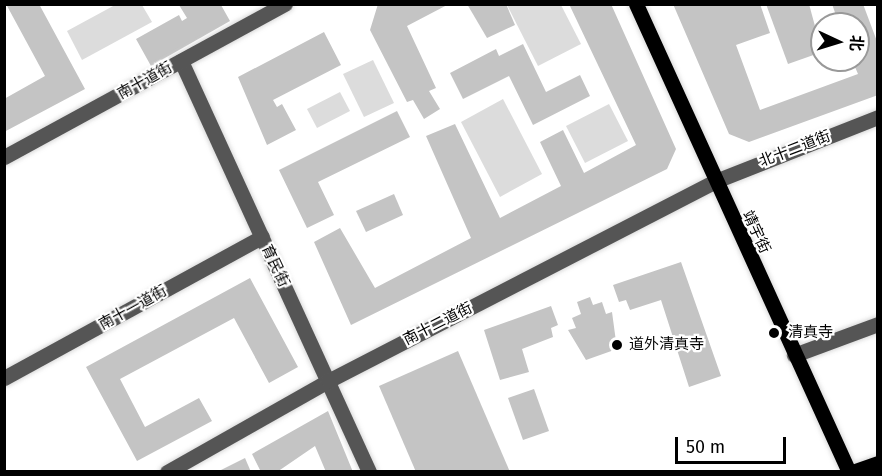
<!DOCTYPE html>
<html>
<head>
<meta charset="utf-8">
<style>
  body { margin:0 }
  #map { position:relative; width:882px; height:476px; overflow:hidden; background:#fff; font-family:"Fira Sans","Noto Sans SC",sans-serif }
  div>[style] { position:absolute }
  .green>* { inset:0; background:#dcdcdc }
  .building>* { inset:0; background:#c4c4c4 }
  .roads { filter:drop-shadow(0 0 2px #dbdbdb) drop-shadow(0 0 2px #dbdbdb) }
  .minor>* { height:15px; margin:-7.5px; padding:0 7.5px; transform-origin:7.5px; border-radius:7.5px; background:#555 }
  .major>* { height:15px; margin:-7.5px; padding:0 7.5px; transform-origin:7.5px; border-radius:7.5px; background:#000 }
  .dots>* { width:16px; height:16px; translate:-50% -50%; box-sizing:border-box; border:3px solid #fff; border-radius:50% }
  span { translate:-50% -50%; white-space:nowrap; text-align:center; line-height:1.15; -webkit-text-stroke:4.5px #fff; paint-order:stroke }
  .street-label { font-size:15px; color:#000 }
  .poi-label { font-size:15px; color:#000 }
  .left { translate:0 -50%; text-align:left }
  .frame { position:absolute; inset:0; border:6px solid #000; pointer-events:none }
  .north { position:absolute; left:810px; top:12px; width:60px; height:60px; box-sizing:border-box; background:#fff; border:2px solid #999; border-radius:50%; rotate:94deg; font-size:16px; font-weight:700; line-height:24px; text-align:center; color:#000 }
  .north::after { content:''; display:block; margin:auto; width:21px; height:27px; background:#000; clip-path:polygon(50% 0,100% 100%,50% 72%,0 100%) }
  .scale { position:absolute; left:675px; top:437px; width:111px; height:27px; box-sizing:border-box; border:3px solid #000; border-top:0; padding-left:8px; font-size:18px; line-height:21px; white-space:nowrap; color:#000; -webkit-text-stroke:4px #fff; paint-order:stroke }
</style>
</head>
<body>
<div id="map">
  <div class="green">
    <i style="clip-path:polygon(115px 5px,142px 5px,152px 22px,82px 60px,67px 31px)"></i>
    <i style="clip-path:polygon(507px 5px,561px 5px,581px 44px,538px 66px)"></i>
    <i style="clip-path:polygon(373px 60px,394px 103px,364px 117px,343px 74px)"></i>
    <i style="clip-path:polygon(340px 92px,350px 111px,317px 128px,307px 109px)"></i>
    <i style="clip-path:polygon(503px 99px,542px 174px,500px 197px,461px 122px)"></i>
    <i style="clip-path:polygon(609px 104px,628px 141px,585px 163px,566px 126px)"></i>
  </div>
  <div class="building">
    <i style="clip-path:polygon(6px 4px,39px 4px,85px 89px,4px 132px,4px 99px,45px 76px)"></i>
    <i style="clip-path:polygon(378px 4px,449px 4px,407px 26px,436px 88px,429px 91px,440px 109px,424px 119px,413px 100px,407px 102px,370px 30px)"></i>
    <i style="clip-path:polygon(467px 4px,506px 4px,515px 25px,487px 38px)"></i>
    <i style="clip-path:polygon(569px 4px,611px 4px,676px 149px,667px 169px,351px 325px,314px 242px,340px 228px,375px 288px,471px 238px,426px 136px,455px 124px,500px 218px,561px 186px,540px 142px,563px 130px,584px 173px,636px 145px)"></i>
    <i style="clip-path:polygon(673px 4px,760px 4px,770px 33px,736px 45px,760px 110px,858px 74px,852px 60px,858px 60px,858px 24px,839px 24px,832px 4px,863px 4px,878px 44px,878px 95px,749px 142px,729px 134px)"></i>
    <i style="clip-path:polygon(766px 4px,809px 4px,822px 52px,788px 64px)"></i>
    <i style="clip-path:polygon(179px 5px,221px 5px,230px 21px,151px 66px,136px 39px,179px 15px,182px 21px,187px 18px)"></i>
    <i style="clip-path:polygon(324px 32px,341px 65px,273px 100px,277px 107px,282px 104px,296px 130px,267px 145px,238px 77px)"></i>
    <i style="clip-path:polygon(523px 44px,546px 92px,580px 75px,590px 96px,533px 125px,509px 76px,463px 99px,450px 73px,496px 49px,499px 56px)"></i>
    <i style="clip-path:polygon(397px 111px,410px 137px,318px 182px,334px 215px,307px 228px,279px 170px)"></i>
    <i style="clip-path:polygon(394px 194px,403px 215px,366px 232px,356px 211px)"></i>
    <i style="clip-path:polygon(681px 262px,721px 376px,689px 387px,661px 300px,630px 310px,626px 300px,619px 302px,613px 285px)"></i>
    <i style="clip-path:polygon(250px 278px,298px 367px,269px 383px,234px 318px,120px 379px,145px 427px,199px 398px,212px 421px,137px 461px,86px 367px)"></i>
    <i style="clip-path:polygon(590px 297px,593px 305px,602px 302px,606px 314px,612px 312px,617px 349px,586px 360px,568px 330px,576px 328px,572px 318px,581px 314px,577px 302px)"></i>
    <i style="clip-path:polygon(551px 306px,558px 325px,551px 328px,553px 337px,522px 349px,529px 372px,500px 380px,484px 330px)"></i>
    <i style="clip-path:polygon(458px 351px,510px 472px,416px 472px,379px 386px)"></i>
    <i style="clip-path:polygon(534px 389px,549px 431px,523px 440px,508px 398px)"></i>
    <i style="clip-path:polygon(328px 411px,353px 472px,326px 472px,315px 446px,277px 472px,261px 472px,252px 454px)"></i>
    <i style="clip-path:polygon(245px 458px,251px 472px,217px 472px)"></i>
  </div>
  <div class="roads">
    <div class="minor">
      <i style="left:181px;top:61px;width:452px;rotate:65.4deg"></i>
      <i style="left:4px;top:157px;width:320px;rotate:-28.6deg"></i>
      <i style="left:794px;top:355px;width:90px;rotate:-20.3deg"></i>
      <i style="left:4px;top:378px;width:294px;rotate:-28.7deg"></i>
      <i style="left:167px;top:472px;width:185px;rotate:-29.5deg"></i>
      <i style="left:328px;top:381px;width:433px;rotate:-27.3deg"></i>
      <i style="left:713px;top:182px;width:177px;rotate:-21.5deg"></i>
    </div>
    <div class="major">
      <i style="left:636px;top:4px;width:514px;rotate:65.53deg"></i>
      <i style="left:852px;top:472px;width:28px;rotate:-19deg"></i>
    </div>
  </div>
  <div class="dots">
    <i style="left:774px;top:333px;background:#000"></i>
    <i style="left:617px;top:345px;background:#000"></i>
  </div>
  <div class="street-label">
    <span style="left:145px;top:81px;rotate:-29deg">南十道街</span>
    <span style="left:795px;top:149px;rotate:-21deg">北十二道街</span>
    <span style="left:756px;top:232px;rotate:65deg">靖宇街</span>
    <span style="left:275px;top:266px;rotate:65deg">育民街</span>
    <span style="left:133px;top:308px;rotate:-29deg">南十一道街</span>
    <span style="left:438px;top:324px;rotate:-27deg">南十二道街</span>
  </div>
  <div class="poi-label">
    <span class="left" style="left:788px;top:333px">清真寺</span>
    <span class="left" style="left:629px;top:345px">道外清真寺</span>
  </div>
  <div class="frame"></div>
  <div class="north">北</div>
  <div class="scale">50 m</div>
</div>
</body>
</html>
